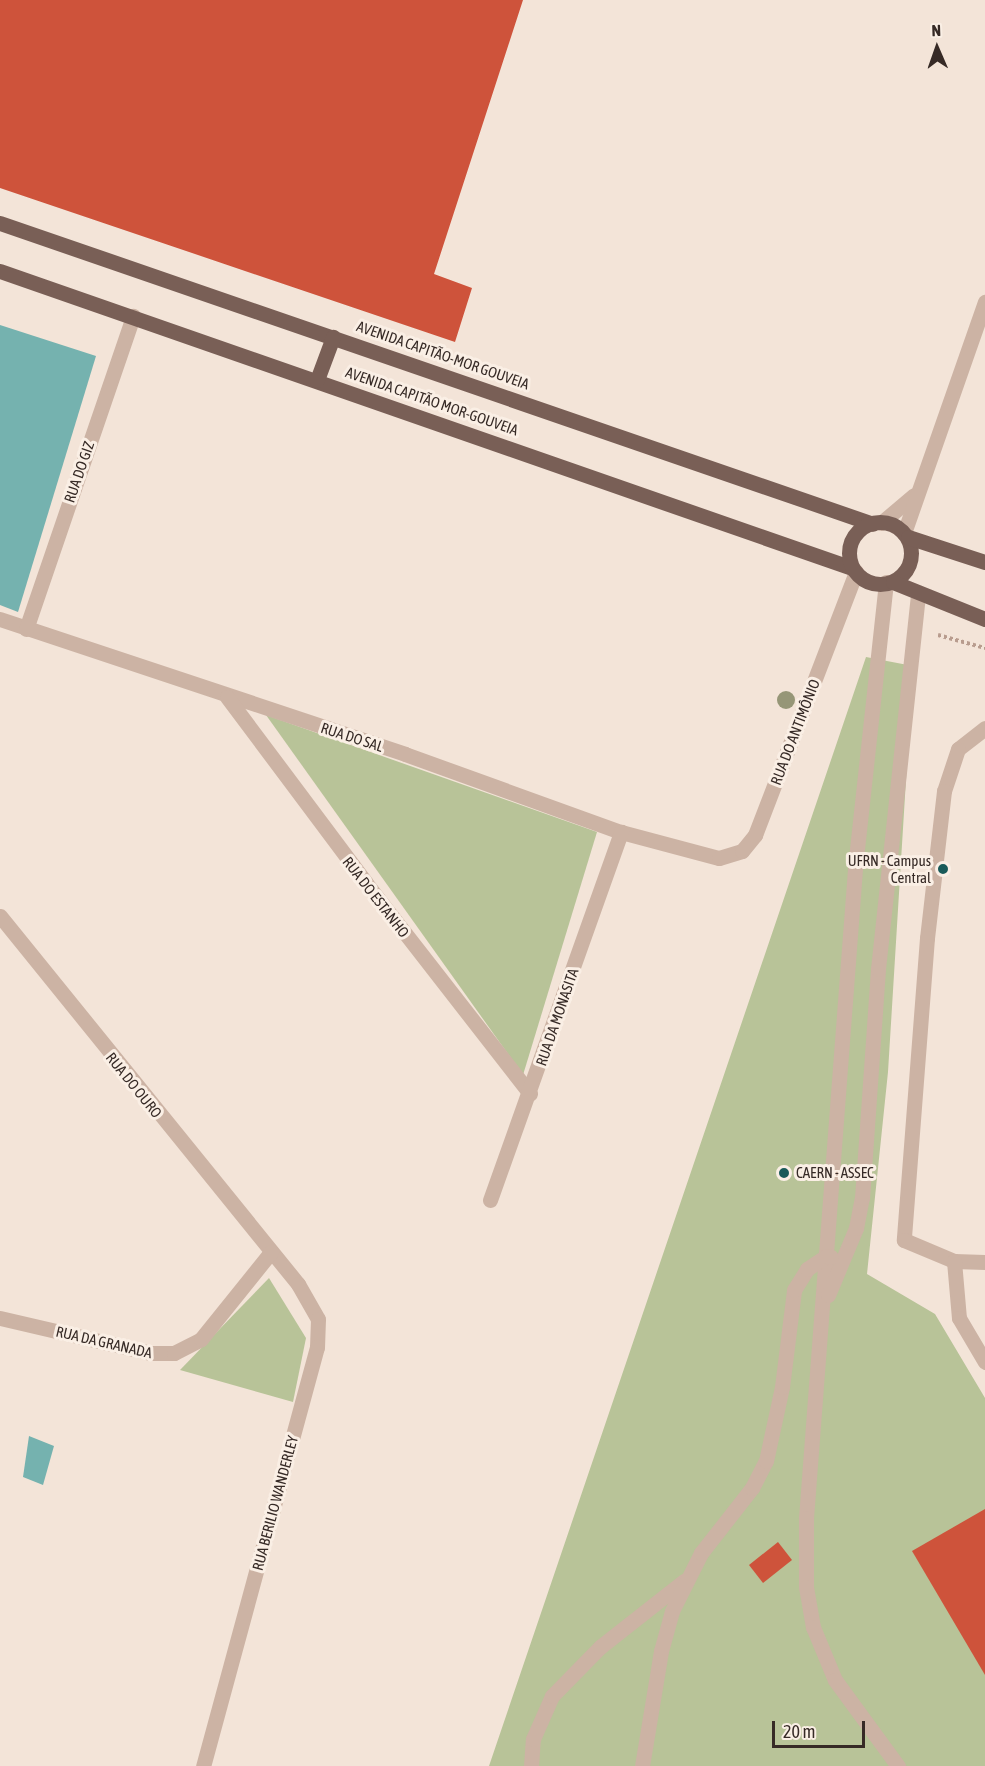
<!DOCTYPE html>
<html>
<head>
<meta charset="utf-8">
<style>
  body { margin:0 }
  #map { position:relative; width:985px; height:1766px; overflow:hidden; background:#f3e4d8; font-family:"Asap Condensed",sans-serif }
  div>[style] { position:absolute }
  .green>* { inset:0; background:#b8c398 }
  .water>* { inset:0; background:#75b2af }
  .building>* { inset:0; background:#ce533b }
  .path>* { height:4px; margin-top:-2px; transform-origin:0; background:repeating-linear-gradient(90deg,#b89c8e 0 3px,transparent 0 6px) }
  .minor>* { height:15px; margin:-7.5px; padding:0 7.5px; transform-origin:7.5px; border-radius:7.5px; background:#ccb3a4 }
  .major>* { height:15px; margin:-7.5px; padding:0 7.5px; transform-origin:7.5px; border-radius:7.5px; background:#795f56 }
  .major>.ring { margin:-7.5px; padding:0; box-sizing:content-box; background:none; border:15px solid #795f56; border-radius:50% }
  .trees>* { width:18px; height:18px; margin:-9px; border-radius:50%; background:#969677 }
  .dots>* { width:16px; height:16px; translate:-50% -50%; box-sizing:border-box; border:3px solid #faefe5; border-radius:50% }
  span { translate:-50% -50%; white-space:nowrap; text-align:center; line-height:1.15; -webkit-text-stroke:6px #faefe5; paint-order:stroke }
  .street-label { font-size:15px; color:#362a26 }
  .poi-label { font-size:15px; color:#362a26 }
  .right { translate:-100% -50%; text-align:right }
  .left { translate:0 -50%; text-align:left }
  .north { position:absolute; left:907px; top:18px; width:60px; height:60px; -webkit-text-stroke:4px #faefe5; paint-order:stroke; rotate:358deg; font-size:16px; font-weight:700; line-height:24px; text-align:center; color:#362a26 }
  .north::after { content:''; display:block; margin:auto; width:21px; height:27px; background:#362a26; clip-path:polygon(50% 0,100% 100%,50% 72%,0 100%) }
  .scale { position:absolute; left:772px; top:1721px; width:93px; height:27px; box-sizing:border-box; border:3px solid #362a26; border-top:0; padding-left:8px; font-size:18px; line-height:21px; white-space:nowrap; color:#362a26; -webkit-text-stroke:4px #faefe5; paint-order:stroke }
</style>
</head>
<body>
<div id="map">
  <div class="green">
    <i style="clip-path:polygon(866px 657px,913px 666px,888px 1072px,867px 1274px,935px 1314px,985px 1398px,985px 1766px,489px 1766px)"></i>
    <i style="clip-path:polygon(266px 715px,597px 832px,523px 1075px)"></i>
    <i style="clip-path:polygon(269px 1278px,306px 1338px,293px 1402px,180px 1370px)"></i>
  </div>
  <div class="water">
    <i style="clip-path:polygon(0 325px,96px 356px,18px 612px,0 605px)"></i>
    <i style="clip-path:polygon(29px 1436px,54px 1446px,43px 1485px,23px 1477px)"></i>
  </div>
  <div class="building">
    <i style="clip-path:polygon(0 0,523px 0,434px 274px,472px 288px,455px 342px,0 188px)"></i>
    <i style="clip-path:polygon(985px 1509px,985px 1675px,912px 1551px)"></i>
    <i style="clip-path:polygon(778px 1542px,792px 1560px,763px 1583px,749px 1565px)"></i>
  </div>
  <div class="path">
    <i style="left:938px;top:635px;width:49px;rotate:15.5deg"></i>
  </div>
  <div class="minor">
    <i style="left:881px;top:523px;width:43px;rotate:-40.3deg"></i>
    <i style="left:904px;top:533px;width:245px;rotate:-70.7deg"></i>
    <i style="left:886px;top:582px;width:276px;rotate:96.2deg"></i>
    <i style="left:856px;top:856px;width:664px;rotate:94.32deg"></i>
    <i style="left:806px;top:1518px;width:69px;rotate:90deg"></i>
    <i style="left:806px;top:1587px;width:41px;rotate:80.1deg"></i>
    <i style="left:813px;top:1627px;width:57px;rotate:67.5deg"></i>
    <i style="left:835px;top:1680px;width:107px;rotate:53.8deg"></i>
    <i style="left:0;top:619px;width:427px;rotate:18.4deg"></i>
    <i style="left:405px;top:754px;width:230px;rotate:19.9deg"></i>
    <i style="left:621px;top:832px;width:101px;rotate:14.9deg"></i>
    <i style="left:719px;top:858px;width:24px;rotate:-17deg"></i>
    <i style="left:742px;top:851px;width:21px;rotate:-51deg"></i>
    <i style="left:755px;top:835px;width:282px;rotate:-69deg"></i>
    <i style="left:26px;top:629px;width:331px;rotate:-71.1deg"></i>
    <i style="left:227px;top:697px;width:232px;rotate:53.2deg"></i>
    <i style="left:366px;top:883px;width:267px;rotate:52.1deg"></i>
    <i style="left:985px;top:728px;width:34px;rotate:142deg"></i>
    <i style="left:958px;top:749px;width:44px;rotate:108.4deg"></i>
    <i style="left:944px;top:791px;width:148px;rotate:96.6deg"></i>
    <i style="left:927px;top:938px;width:303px;rotate:94.4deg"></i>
    <i style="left:904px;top:1240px;width:54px;rotate:22.8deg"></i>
    <i style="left:954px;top:1261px;width:31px;rotate:2deg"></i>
    <i style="left:0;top:916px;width:474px;rotate:51deg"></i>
    <i style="left:298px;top:1284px;width:40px;rotate:60.3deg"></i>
    <i style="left:318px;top:1319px;width:28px;rotate:92deg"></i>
    <i style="left:317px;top:1347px;width:434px;rotate:105.2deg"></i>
    <i style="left:490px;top:1200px;width:391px;rotate:-70.4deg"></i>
    <i style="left:954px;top:1261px;width:57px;rotate:85deg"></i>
    <i style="left:959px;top:1318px;width:51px;rotate:59.4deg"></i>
    <i style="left:828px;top:1295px;width:73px;rotate:-67.3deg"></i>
    <i style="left:856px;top:1228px;width:31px;rotate:-79deg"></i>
    <i style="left:862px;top:1198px;width:230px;rotate:-86deg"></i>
    <i style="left:878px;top:969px;width:377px;rotate:-83.9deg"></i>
    <i style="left:0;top:1318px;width:154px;rotate:13.1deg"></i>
    <i style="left:150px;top:1353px;width:24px"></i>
    <i style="left:174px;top:1353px;width:30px;rotate:-27deg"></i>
    <i style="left:201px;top:1339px;width:112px;rotate:-51.2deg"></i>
    <i style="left:531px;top:1766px;width:27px;rotate:-86deg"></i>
    <i style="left:533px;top:1739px;width:47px;rotate:-66.2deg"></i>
    <i style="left:552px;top:1696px;width:69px;rotate:-45.6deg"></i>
    <i style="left:600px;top:1647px;width:107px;rotate:-38.2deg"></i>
    <i style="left:642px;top:1766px;width:117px;rotate:-80.6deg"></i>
    <i style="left:661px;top:1651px;width:41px;rotate:-74.6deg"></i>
    <i style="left:672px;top:1611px;width:65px;rotate:-63.4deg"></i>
    <i style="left:701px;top:1553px;width:83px;rotate:-51.9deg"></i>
    <i style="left:752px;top:1488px;width:30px;rotate:-63deg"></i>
    <i style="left:766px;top:1461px;width:76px;rotate:-77.8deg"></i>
    <i style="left:782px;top:1387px;width:98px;rotate:-82.9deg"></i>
    <i style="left:794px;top:1290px;width:25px;rotate:-58deg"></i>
    <i style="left:807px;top:1269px;width:23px;rotate:-34deg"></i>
    <i style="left:826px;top:1256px;width:5px;rotate:11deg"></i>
  </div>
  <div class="major">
    <i style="left:0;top:223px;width:923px;rotate:19.02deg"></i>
    <i style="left:0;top:271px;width:902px;rotate:19.22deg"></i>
    <i style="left:317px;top:380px;width:46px;rotate:-69.6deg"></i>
    <i class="ring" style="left:849px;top:522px;width:47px;height:47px"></i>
    <i style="left:908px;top:537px;width:81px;rotate:18deg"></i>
    <i style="left:893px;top:582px;width:99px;rotate:21.9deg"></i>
  </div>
  <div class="trees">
    <i style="left:786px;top:700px"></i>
  </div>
  <div class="dots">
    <i style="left:943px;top:869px;background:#195a59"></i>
    <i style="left:784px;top:1173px;background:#195a59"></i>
  </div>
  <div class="street-label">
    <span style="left:443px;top:355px;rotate:19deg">AVENIDA CAPITÃO-MOR GOUVEIA</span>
    <span style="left:432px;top:401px;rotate:19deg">AVENIDA CAPITÃO MOR-GOUVEIA</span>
    <span style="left:79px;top:472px;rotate:-71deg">RUA DO GIZ</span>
    <span style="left:795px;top:732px;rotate:-69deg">RUA DO ANTIMÔNIO</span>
    <span style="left:352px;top:737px;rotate:18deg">RUA DO SAL</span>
    <span style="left:376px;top:897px;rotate:52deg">RUA DO ESTANHO</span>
    <span style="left:557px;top:1017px;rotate:-71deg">RUA DA MONASITA</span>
    <span style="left:134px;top:1085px;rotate:51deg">RUA DO OURO</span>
    <span style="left:104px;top:1342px;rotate:13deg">RUA DA GRANADA</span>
    <span style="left:275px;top:1503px;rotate:-75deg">RUA BERILIO WANDERLEY</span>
  </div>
  <div class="poi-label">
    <span class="right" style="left:931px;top:869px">UFRN - Campus<br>Central</span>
    <span class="left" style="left:796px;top:1173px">CAERN - ASSEC</span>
  </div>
  <div class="north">N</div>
  <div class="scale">20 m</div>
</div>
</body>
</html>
